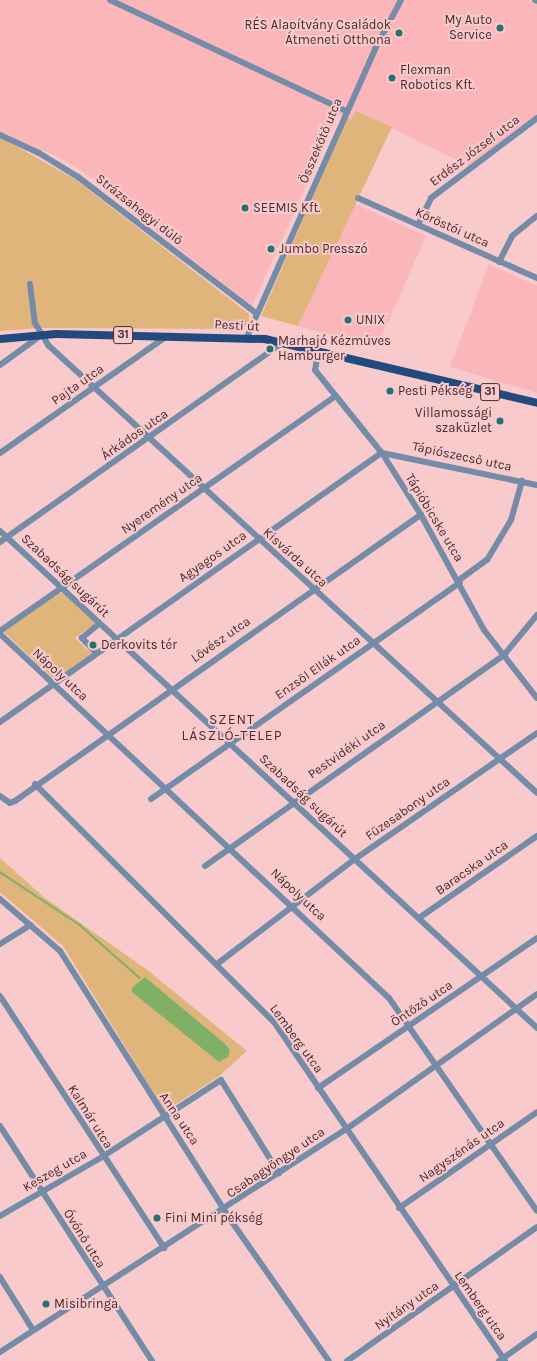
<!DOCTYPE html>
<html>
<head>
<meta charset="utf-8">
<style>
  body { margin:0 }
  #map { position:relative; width:537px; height:1361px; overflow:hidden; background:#f9cacc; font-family:Karla,sans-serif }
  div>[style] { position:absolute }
  .built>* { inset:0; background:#fbb6ba }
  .green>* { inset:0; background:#e0b57b }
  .water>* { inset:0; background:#80b065 }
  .stream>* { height:1.5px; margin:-0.75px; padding:0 0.75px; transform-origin:0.75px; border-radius:0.75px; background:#80b065 }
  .minor>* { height:6px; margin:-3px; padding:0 3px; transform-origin:3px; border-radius:3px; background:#758ca9 }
  .major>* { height:8px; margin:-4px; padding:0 4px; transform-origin:4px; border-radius:4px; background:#214b7e }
  .dots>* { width:11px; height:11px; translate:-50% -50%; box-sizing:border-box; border:2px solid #f9cacc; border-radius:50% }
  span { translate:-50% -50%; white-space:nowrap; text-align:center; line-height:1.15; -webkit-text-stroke:4px #f9cacc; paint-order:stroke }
  .shield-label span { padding:1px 3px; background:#f9cacc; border:1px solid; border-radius:3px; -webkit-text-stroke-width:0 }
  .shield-label { font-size:12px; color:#492a2d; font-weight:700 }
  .poi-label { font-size:13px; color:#492a2d }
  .right { translate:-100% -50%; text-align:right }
  .left { translate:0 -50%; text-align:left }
  .street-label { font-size:13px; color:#492a2d }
  .neighbourhood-label { font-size:14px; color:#61232b; letter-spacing:1px }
</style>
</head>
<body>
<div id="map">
  <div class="built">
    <i style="clip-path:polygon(0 0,529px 0,537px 4px,537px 118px,472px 167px,356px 111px,351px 121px,338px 114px,252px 306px,129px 210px,133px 204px,59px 157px,0 133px)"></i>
    <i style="clip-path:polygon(355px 204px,426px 236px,377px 347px,298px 326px)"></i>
    <i style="clip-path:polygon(489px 264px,537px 286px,537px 393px,450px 367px)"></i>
  </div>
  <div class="green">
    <i style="clip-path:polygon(356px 111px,392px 127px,298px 326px,261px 316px,347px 118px,351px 120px)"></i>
    <i style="clip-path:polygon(0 137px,76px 180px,249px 314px,249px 322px,242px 329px,42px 328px,0 331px)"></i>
    <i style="clip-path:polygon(59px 593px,64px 594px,96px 623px,75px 638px,92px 654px,56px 681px,4px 632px)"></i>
    <i style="clip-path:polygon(0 858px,45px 898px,146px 969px,247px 1051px,218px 1077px,165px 1111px,63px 946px,0 892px)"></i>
  </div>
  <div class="water">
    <i style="clip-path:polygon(145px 977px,224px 1043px,230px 1050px,228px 1057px,219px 1062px,132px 992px,132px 988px)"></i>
  </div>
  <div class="stream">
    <i style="left:0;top:872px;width:96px;rotate:33.5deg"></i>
    <i style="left:80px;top:925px;width:80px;rotate:41.5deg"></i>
  </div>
  <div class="minor">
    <i style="left:110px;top:0;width:261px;rotate:25.2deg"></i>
    <i style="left:535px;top:0;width:2px;rotate:27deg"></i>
    <i style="left:0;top:135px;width:43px;rotate:24.8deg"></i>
    <i style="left:39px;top:153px;width:46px;rotate:31.6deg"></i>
    <i style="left:78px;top:177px;width:225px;rotate:37.4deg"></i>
    <i style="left:358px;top:198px;width:196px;rotate:24.1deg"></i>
    <i style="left:418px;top:225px;width:30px;rotate:-64deg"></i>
    <i style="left:431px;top:198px;width:133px;rotate:-37deg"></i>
    <i style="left:499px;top:262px;width:29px;rotate:-63deg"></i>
    <i style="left:512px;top:236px;width:32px;rotate:-39deg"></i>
    <i style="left:30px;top:284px;width:39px;rotate:83deg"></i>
    <i style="left:35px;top:323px;width:26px;rotate:59deg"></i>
    <i style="left:48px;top:345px;width:663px;rotate:42.49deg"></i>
    <i style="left:247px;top:337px;width:315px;rotate:-66deg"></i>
    <i style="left:375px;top:49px;width:55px;rotate:-62deg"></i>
    <i style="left:318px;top:352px;width:18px;rotate:99deg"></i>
    <i style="left:315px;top:370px;width:107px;rotate:51.1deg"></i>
    <i style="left:382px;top:453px;width:73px;rotate:57.8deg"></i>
    <i style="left:421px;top:515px;width:131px;rotate:61.3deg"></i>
    <i style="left:484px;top:630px;width:86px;rotate:52.1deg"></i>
    <i style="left:0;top:365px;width:49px;rotate:-35.9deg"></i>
    <i style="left:0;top:453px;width:204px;rotate:-35deg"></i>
    <i style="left:0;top:531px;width:732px;rotate:42.78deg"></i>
    <i style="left:0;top:542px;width:345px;rotate:-35.2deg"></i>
    <i style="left:459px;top:580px;width:34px;rotate:-36deg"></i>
    <i style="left:487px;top:560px;width:47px;rotate:-59deg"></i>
    <i style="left:511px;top:520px;width:41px;rotate:-74.2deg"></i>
    <i style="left:0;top:631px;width:410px;rotate:-35deg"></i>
    <i style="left:0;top:634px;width:533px;rotate:43.1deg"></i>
    <i style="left:389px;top:998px;width:259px;rotate:55.2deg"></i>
    <i style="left:96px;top:653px;width:21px;rotate:-133deg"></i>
    <i style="left:82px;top:638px;width:23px;rotate:-40deg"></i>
    <i style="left:0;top:722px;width:467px;rotate:-35.2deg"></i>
    <i style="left:382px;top:453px;width:158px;rotate:11.7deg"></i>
    <i style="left:35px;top:784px;width:337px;rotate:44.9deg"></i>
    <i style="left:274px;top:1022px;width:410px;rotate:55.7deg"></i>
    <i style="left:0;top:796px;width:12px;rotate:35deg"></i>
    <i style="left:10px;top:803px;width:5px;rotate:-22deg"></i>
    <i style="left:15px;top:801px;width:497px;rotate:-35.2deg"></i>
    <i style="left:151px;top:799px;width:377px;rotate:-35deg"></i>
    <i style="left:205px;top:866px;width:366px;rotate:-35.2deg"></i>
    <i style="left:504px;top:655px;width:52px;rotate:-50.5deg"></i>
    <i style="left:0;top:899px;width:79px;rotate:40.9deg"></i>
    <i style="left:60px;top:951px;width:321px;rotate:57.6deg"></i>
    <i style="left:232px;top:1222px;width:169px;rotate:55.1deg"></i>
    <i style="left:419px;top:918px;width:144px;rotate:-34.8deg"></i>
    <i style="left:0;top:944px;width:36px;rotate:-32deg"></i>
    <i style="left:217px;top:964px;width:173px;rotate:-37.3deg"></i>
    <i style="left:355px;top:859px;width:221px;rotate:-34.7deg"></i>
    <i style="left:0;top:996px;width:301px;rotate:56.9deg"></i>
    <i style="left:318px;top:1088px;width:265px;rotate:-34.4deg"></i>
    <i style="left:0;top:1126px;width:280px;rotate:57.1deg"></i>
    <i style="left:399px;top:1208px;width:168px;rotate:-34.8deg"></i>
    <i style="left:0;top:1216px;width:118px;rotate:-30deg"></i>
    <i style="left:102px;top:1157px;width:142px;rotate:-32.9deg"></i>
    <i style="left:221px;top:1080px;width:110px;rotate:58.1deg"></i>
    <i style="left:0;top:1277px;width:62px;rotate:58.1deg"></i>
    <i style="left:0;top:1352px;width:410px;rotate:-32.8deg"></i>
    <i style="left:345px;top:1130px;width:235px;rotate:-35.3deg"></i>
    <i style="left:347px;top:1361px;width:232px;rotate:-35.2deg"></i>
    <i style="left:499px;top:1361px;width:47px;rotate:-35.4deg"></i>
  </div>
  <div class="major">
    <i style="left:0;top:339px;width:56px;rotate:-5.1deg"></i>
    <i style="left:56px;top:334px;width:209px;rotate:1.4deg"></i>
    <i style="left:265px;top:339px;width:279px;rotate:13.2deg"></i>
  </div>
  <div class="dots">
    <i style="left:500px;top:28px;background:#267171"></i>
    <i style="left:399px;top:33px;background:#267171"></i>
    <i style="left:392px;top:78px;background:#267171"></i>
    <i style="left:245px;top:208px;background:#267171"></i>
    <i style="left:271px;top:249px;background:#267171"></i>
    <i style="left:348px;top:320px;background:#267171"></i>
    <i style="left:270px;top:349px;background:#267171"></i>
    <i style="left:390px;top:391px;background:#267171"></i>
    <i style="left:500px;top:421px;background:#267171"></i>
    <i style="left:93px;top:645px;background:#267171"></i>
    <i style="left:157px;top:1218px;background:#267171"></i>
    <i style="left:46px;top:1304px;background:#267171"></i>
  </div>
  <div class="shield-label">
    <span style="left:123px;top:335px">31</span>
    <span style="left:490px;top:392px">31</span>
  </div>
  <div class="poi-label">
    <span class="right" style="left:492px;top:28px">My Auto<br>Service</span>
    <span class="right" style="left:391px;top:33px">RÉS Alapítvány Családok<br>Átmeneti Otthona</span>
    <span class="left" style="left:400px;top:78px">Flexman<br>Robotics Kft.</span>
    <span class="left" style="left:253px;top:208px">SEEMIS Kft.</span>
    <span class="left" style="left:279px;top:249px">Jumbo Presszó</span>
    <span class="left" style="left:356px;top:320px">UNIX</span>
    <span class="left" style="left:278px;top:349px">Marhajó Kézműves<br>Hamburger</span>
    <span class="left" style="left:398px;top:391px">Pesti Pékség</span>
    <span class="right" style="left:492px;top:421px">Villamossági<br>szaküzlet</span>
    <span class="left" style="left:101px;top:645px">Derkovits tér</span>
    <span class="left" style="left:165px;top:1218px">Fini Mini pékség</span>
    <span class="left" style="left:54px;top:1304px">Misibringa</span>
  </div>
  <div class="street-label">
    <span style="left:321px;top:141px;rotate:-67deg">Összekötő utca</span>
    <span style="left:475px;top:151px;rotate:-37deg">Erdész József utca</span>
    <span style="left:139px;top:210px;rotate:38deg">Strázsahegyi dűlő</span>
    <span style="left:452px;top:228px;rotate:24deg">Köröstói utca</span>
    <span style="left:237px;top:326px;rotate:3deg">Pesti út</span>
    <span style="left:78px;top:385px;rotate:-35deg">Pajta utca</span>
    <span style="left:135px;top:435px;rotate:-35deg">Árkádos utca</span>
    <span style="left:462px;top:457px;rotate:12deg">Tápiószecső utca</span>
    <span style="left:162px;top:504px;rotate:-35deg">Nyeremény utca</span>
    <span style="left:434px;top:518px;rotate:59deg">Tápióbicske utca</span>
    <span style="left:213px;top:557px;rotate:-35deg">Agyagos utca</span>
    <span style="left:295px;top:558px;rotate:42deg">Kisvárda utca</span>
    <span style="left:65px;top:576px;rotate:43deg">Szabadság sugárút</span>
    <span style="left:221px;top:640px;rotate:-35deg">Lövész utca</span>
    <span style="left:318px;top:668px;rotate:-35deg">Enzsöl Ellák utca</span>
    <span style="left:60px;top:675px;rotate:43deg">Nápoly utca</span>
    <span style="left:347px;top:750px;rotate:-35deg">Pestvidéki utca</span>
    <span style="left:303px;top:796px;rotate:43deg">Szabadság sugárút</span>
    <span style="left:408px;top:809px;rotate:-35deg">Füzesabony utca</span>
    <span style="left:472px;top:868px;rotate:-35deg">Baracska utca</span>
    <span style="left:298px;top:895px;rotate:43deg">Nápoly utca</span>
    <span style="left:422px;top:1004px;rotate:-34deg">Öntöző utca</span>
    <span style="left:296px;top:1039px;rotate:54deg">Lemberg utca</span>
    <span style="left:90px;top:1117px;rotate:58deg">Kalmár utca</span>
    <span style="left:179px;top:1119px;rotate:56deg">Anna utca</span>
    <span style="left:462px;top:1151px;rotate:-35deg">Nagyszénás utca</span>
    <span style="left:276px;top:1163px;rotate:-34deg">Csabagyöngye utca</span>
    <span style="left:55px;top:1171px;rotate:-30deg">Keszeg utca</span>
    <span style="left:84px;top:1239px;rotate:58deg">Óvónő utca</span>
    <span style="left:407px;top:1306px;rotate:-35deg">Nyitány utca</span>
    <span style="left:480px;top:1306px;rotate:55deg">Lemberg utca</span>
  </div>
  <div class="neighbourhood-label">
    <span style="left:232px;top:728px">SZENT<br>LÁSZLÓ-TELEP</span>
  </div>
</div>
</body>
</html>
